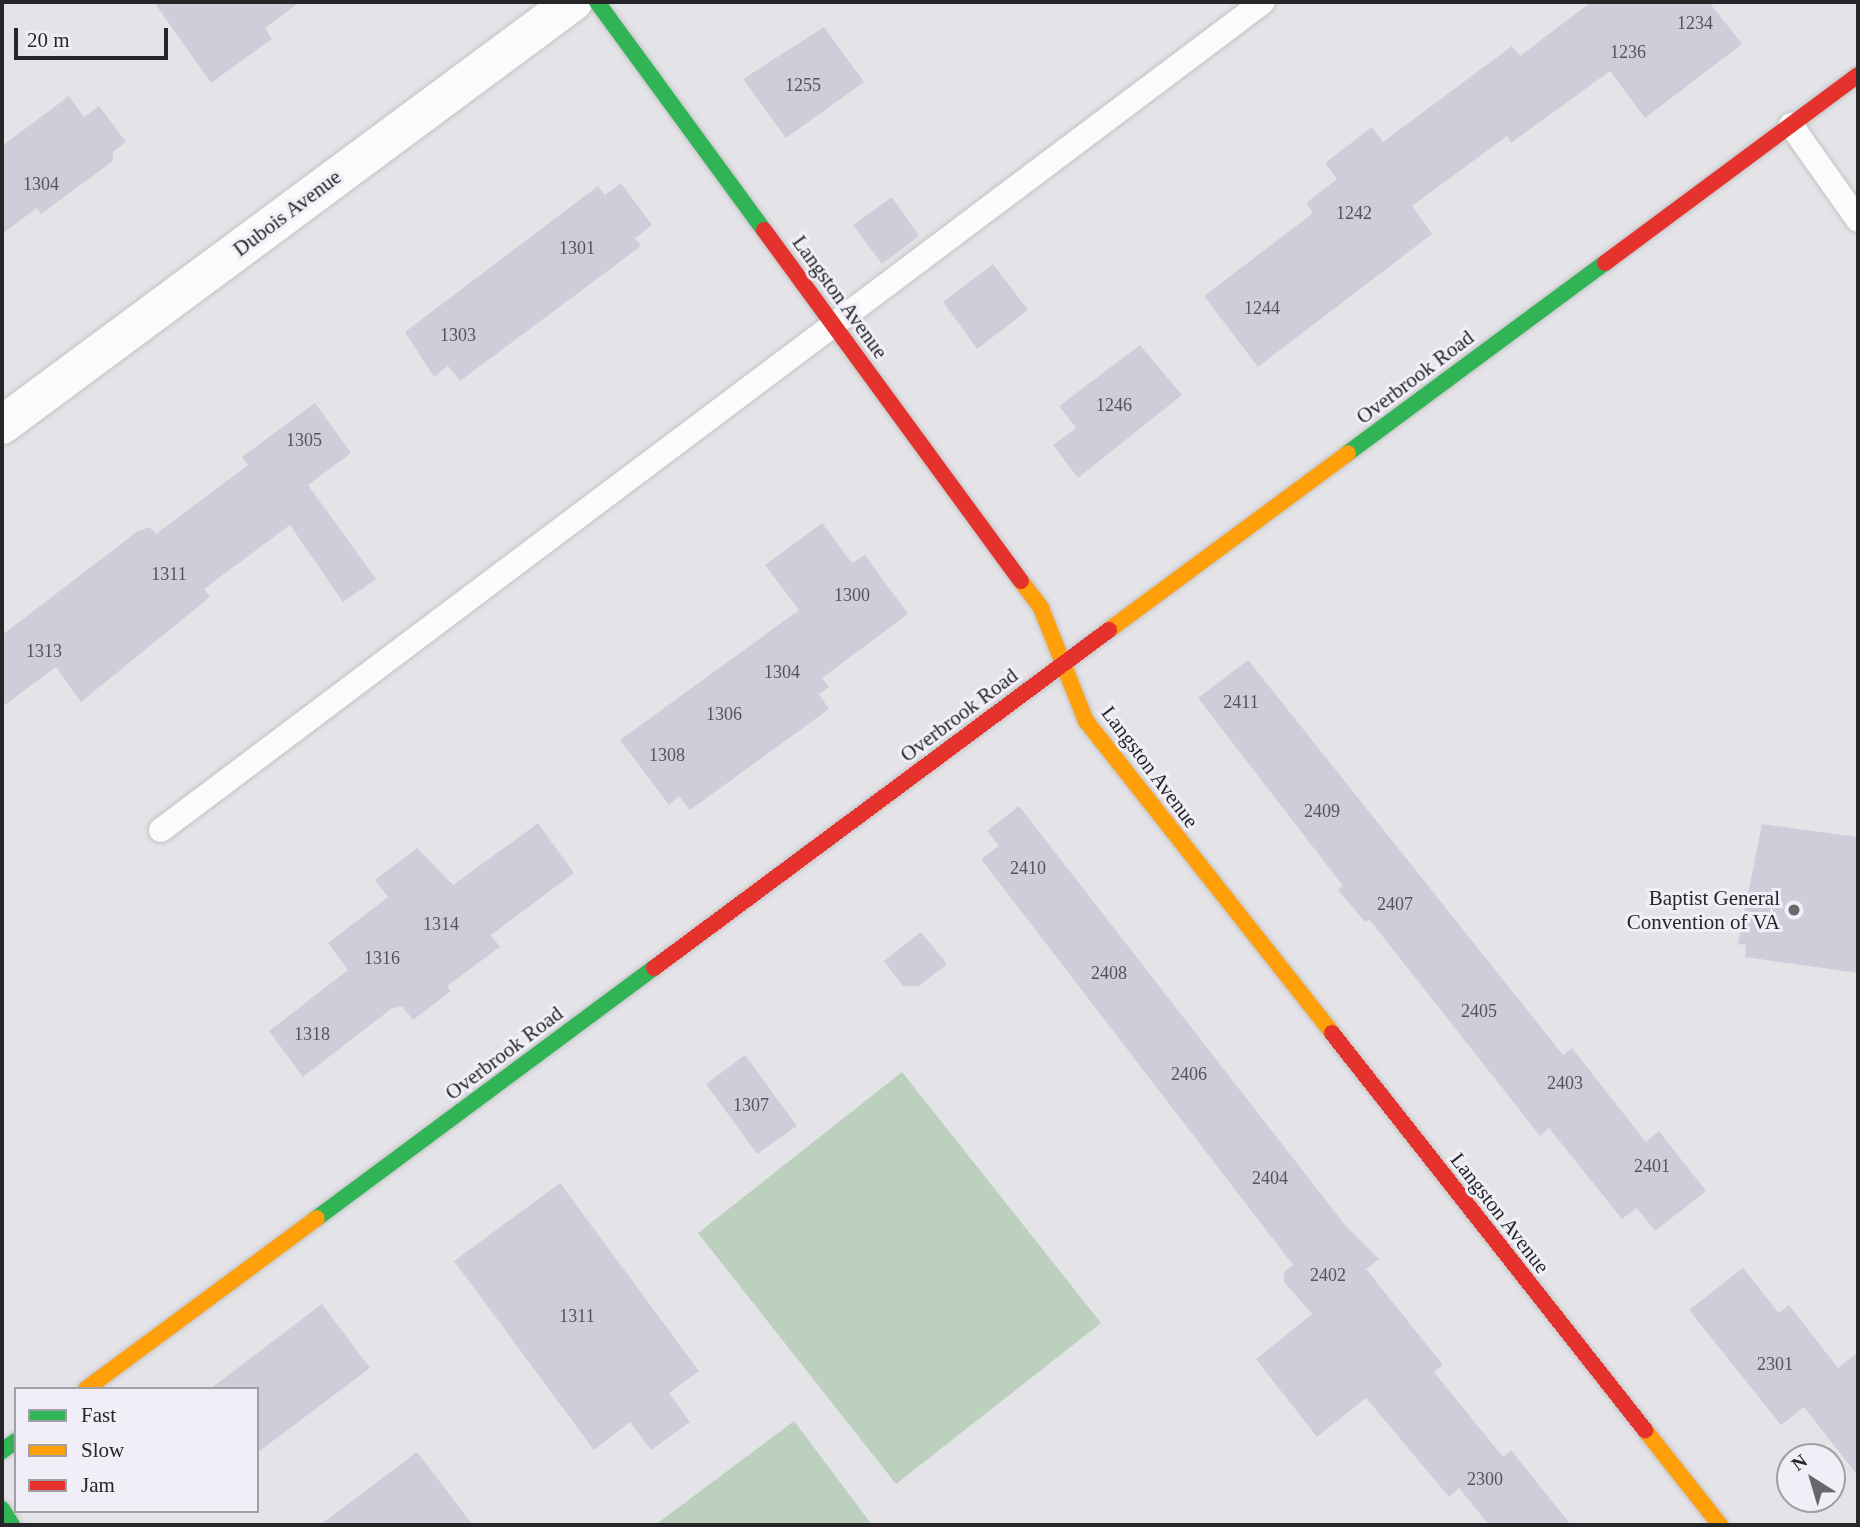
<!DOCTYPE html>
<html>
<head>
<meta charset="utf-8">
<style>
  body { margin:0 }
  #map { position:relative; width:1860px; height:1527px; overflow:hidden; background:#e4e4e8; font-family:"Times New Roman",serif }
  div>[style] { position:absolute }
  .green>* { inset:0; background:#bbd1bd }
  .building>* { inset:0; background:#ceceda }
  .roads { filter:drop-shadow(0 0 2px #c2c2c5) drop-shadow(0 0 2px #c2c2c5) }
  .lane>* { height:24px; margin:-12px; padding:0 12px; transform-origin:12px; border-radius:12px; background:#fbfbfc }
  .street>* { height:38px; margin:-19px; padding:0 19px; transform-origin:19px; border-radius:19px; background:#fbfbfc }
  .fast>* { height:16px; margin:-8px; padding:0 8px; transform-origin:8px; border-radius:8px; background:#30b455 }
  .slow>* { height:16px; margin:-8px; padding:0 8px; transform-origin:8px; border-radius:8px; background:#ff9f0a }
  .jam>* { height:16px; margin:-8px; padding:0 8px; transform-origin:8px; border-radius:8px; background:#e5322d }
  .dots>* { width:19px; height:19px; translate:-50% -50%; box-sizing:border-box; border:4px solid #f0eff7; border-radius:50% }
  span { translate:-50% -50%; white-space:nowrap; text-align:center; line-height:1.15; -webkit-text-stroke:6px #f0eff7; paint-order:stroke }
  .number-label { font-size:18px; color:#545459 }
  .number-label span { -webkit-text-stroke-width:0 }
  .street-label { font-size:21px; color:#262629 }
  .poi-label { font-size:21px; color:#262629 }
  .right { translate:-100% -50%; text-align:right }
  .frame { position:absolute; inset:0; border:4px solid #262629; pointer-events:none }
  .legend { position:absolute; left:14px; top:1387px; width:245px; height:126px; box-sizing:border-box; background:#f0eff7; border:2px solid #9f9fa5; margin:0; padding:9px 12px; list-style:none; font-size:21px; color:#262629 }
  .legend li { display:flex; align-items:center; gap:14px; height:35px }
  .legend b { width:35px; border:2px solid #9f9fa5 }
  .north { position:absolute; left:1776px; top:1443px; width:70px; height:70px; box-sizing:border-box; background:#f0eff7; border:2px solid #9f9fa5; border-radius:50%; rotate:323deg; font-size:19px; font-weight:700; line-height:28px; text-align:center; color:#262629 }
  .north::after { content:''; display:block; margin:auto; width:24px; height:32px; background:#68686c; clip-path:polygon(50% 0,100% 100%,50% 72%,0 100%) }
  .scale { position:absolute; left:14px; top:28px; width:154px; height:32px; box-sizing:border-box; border:4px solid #262629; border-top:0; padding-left:9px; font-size:21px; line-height:24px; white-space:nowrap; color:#262629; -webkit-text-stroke:5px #f0eff7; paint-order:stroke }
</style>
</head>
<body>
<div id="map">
  <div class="green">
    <i style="clip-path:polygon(902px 1072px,1101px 1323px,896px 1484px,698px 1233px)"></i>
    <i style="clip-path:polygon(794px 1421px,872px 1525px,655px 1525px)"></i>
  </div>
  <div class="building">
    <i style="clip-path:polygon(154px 2px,300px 2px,265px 28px,272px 39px,211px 83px)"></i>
    <i style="clip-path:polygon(1591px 2px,1709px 2px,1742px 44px,1645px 118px,1610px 71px,1511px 143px,1507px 136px,1412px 206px,1432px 234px,1258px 367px,1204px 296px,1313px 213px,1306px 203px,1337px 179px,1325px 163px,1372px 127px,1383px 142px,1512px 46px,1520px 56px)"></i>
    <i style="clip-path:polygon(824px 27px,864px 82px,786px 138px,743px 79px)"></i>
    <i style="clip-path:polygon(69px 96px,84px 117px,99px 106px,126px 142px,113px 152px,113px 161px,41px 214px,37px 208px,2px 234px,2px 146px)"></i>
    <i style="clip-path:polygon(621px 183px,652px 225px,635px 238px,641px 246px,460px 381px,448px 366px,434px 377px,405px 332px,598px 186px,605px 195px)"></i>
    <i style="clip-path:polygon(892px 197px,919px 236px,882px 264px,853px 225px)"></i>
    <i style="clip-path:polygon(993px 264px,1028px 310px,977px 349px,943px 302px)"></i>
    <i style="clip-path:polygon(1140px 345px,1182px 395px,1078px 478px,1053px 445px,1076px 428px,1059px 406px)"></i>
    <i style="clip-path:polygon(315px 403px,351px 453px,308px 485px,376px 579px,343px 602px,290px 525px,204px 589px,210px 597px,81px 702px,56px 667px,2px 707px,2px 635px,138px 531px,150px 527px,156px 534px,248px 465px,242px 457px)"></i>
    <i style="clip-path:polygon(822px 523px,852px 563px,865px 555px,908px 614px,822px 678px,829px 687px,819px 694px,829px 709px,690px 810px,679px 796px,669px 805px,620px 740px,799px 610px,765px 565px)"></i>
    <i style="clip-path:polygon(1248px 660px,1563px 1055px,1572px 1048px,1646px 1142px,1659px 1131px,1706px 1191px,1655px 1231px,1637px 1208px,1622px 1219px,1549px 1128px,1540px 1136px,1369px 919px,1365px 922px,1338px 890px,1343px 886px,1198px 698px)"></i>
    <i style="clip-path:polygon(1019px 806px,1345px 1225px,1379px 1259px,1366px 1269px,1443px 1365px,1434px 1372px,1503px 1457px,1511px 1450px,1571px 1525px,1489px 1525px,1459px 1488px,1449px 1497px,1366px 1398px,1317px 1437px,1256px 1359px,1312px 1314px,1284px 1282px,1284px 1272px,1293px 1265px,981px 859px,999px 846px,987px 831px)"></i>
    <i style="clip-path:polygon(538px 823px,574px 873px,491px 935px,500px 947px,447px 986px,451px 991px,413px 1020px,402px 1006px,391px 1009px,303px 1077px,269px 1031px,348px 970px,328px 943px,388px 897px,375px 880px,417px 848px,453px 885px)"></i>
    <i style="clip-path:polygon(1762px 824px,1858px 837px,1858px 973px,1745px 957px,1746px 945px,1738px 944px)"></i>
    <i style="clip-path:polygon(921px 932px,947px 964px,919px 986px,903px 986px,884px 961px)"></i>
    <i style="clip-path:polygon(745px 1055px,797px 1126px,757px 1154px,706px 1084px)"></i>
    <i style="clip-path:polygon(560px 1183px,699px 1371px,669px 1393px,690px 1422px,651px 1450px,630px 1422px,594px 1450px,454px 1261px)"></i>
    <i style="clip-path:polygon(1743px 1268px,1779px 1313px,1789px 1305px,1838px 1368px,1858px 1352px,1858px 1476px,1804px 1407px,1781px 1425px,1689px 1310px)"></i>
    <i style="clip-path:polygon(322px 1304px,370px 1368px,257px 1453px,257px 1389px,210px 1389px)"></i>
    <i style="clip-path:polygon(417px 1452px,473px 1525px,320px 1525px)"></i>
  </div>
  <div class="roads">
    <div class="lane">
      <i style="left:1791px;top:125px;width:116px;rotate:54.8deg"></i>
      <i style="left:161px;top:830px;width:1378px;rotate:-36.92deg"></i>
    </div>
    <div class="street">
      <i style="left:2px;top:425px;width:711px;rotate:-36.53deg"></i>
    </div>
    <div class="fast">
      <i style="left:597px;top:2px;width:283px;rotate:53.8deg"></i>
      <i style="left:1348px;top:453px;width:320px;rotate:-36.5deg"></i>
      <i style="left:317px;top:1218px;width:420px;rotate:-36.6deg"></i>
      <i style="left:2px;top:1451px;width:17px;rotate:-36deg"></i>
      <i style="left:2px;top:1509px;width:19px;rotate:58deg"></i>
    </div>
    <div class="slow">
      <i style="left:1021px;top:581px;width:34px;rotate:53deg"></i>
      <i style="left:1041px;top:608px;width:122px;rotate:68.3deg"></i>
      <i style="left:1086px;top:721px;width:397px;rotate:51.7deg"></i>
      <i style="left:1109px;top:630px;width:297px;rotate:-36.5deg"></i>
      <i style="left:86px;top:1389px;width:287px;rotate:-36.5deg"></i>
      <i style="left:1645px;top:1430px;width:121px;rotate:51.7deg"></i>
    </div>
    <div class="jam">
      <i style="left:764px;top:230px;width:435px;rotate:53.8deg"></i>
      <i style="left:1605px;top:263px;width:315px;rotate:-36.6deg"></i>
      <i style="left:654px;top:968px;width:567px;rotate:-36.61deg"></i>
      <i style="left:1332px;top:1033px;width:506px;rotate:51.75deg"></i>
    </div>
  </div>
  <div class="dots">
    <i style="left:1794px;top:910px;background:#68686c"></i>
  </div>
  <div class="number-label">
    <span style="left:1695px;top:23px">1234</span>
    <span style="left:1628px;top:52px">1236</span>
    <span style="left:803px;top:85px">1255</span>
    <span style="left:41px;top:184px">1304</span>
    <span style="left:1354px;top:213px">1242</span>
    <span style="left:577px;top:248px">1301</span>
    <span style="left:1262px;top:308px">1244</span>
    <span style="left:458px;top:335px">1303</span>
    <span style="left:1114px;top:405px">1246</span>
    <span style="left:304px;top:440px">1305</span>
    <span style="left:169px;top:574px">1311</span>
    <span style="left:852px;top:595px">1300</span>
    <span style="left:44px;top:651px">1313</span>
    <span style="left:782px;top:672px">1304</span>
    <span style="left:1241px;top:702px">2411</span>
    <span style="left:724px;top:714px">1306</span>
    <span style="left:667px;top:755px">1308</span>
    <span style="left:1322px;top:811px">2409</span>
    <span style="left:1028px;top:868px">2410</span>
    <span style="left:1395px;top:904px">2407</span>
    <span style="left:441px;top:924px">1314</span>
    <span style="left:382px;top:958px">1316</span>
    <span style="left:1109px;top:973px">2408</span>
    <span style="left:1479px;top:1011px">2405</span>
    <span style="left:312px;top:1034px">1318</span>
    <span style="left:1189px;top:1074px">2406</span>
    <span style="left:1565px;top:1083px">2403</span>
    <span style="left:751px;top:1105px">1307</span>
    <span style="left:1652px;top:1166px">2401</span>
    <span style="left:1270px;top:1178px">2404</span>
    <span style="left:1328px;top:1275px">2402</span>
    <span style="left:577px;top:1316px">1311</span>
    <span style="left:1775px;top:1364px">2301</span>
    <span style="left:1485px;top:1479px">2300</span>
  </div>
  <div class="street-label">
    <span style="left:287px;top:213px;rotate:-37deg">Dubois Avenue</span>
    <span style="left:840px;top:297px;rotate:54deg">Langston Avenue</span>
    <span style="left:1415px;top:377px;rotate:-37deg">Overbrook Road</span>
    <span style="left:959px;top:715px;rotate:-37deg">Overbrook Road</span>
    <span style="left:1150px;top:767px;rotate:53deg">Langston Avenue</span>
    <span style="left:504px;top:1053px;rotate:-37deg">Overbrook Road</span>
    <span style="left:1500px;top:1213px;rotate:52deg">Langston Avenue</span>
  </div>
  <div class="poi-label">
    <span class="right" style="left:1780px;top:910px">Baptist General<br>Convention of VA</span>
  </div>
  <div class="frame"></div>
  <ul class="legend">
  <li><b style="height:9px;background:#30b455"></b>Fast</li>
  <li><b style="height:9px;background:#ff9f0a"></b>Slow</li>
  <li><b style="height:9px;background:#e5322d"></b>Jam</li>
  </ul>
  <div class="north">N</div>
  <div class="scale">20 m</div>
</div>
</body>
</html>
